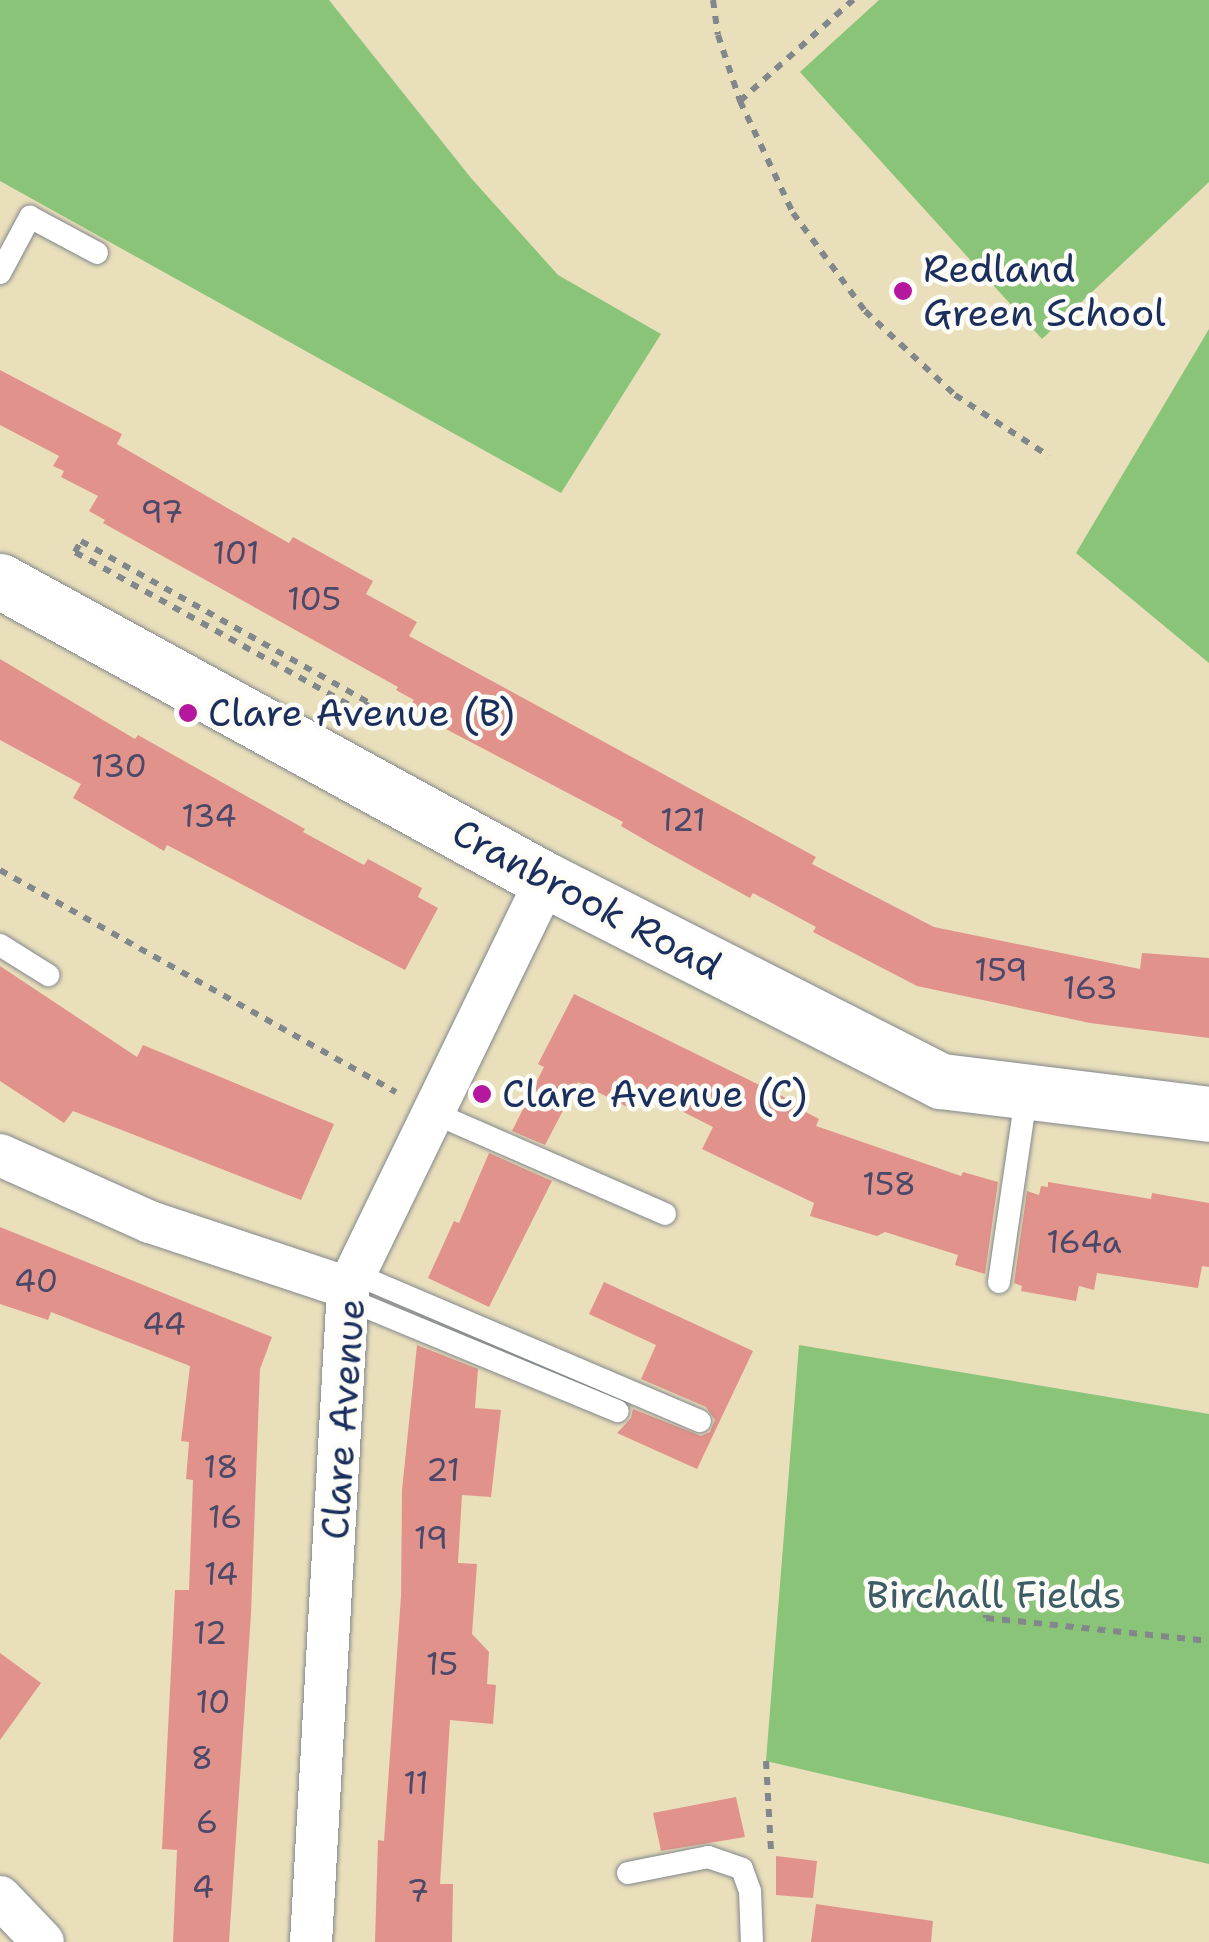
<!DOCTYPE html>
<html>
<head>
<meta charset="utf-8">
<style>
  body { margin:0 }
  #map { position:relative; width:1209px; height:1942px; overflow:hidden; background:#e9dfbb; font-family:"Shantell Sans",sans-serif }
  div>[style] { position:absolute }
  .green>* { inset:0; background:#8ac478 }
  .building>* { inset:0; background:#e1938b }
  .path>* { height:6px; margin-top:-3px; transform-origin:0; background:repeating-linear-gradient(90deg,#82878c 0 8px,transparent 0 16px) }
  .roads { filter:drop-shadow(0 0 2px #82878c) drop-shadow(0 0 2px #82878c) }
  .service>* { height:22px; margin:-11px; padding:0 11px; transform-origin:11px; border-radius:11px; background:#fff }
  .minor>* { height:42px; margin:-21px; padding:0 21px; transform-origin:21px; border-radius:21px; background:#fff }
  .secondary>* { height:55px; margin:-27.5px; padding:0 27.5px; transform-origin:27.5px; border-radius:27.5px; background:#fff }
  .dots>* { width:28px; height:28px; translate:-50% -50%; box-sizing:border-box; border:5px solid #fdfcf7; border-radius:50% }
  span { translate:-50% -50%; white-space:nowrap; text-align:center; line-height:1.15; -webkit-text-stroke:9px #fdfcf7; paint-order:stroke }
  .number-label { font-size:32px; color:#4c4869 }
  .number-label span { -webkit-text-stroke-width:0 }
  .poi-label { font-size:38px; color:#1b2f5e }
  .left { translate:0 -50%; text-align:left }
  .street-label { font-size:38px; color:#1b2f5e }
  .park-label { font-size:38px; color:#3c5c66 }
</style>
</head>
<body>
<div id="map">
  <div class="green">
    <i style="clip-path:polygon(0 0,329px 0,471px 178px,558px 275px,661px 334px,561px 493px,0 181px)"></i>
    <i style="clip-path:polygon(879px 0,1209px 0,1209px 182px,1042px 339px,800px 72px)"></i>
    <i style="clip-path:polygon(1209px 329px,1209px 663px,1076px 553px)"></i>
    <i style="clip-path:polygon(799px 1345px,1209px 1414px,1209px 1864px,766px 1761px)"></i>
  </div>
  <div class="building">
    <i style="clip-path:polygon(0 370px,122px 434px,117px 444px,229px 509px,289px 543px,293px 537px,373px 581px,366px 594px,417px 622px,409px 636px,816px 857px,812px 864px,934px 927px,1140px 969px,1142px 953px,1209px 958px,1209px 1038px,1090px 1023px,917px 986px,813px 932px,816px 927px,753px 893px,750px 898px,650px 843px,621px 826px,623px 822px,425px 718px,427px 713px,411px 705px,414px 700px,396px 690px,398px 687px,103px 523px,105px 520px,89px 511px,98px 496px,61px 477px,64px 471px,53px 466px,59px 456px,0 425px)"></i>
    <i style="clip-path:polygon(0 659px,135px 739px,138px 735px,305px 829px,303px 832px,364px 865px,368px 859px,422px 888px,418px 897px,438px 908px,405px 970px,167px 845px,164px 851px,73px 798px,81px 784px,0 740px)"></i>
    <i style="clip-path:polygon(0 966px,137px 1057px,143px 1045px,334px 1124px,301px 1200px,73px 1111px,64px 1123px,0 1081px)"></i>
    <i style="clip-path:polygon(574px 994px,798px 1104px,796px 1107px,819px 1119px,816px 1126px,961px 1176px,963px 1172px,998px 1182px,985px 1274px,955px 1265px,958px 1255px,885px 1232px,877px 1236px,810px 1216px,814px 1203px,702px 1149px,713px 1127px,642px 1091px,633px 1110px,578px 1082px,545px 1145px,512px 1131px,544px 1067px,538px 1064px)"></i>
    <i style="clip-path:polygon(489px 1153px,552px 1181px,489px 1307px,428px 1278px,454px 1221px,459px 1223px)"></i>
    <i style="clip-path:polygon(1048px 1182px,1151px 1199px,1152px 1193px,1209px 1203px,1209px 1267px,1202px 1266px,1198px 1288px,1097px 1273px,1094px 1290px,1079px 1286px,1076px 1301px,1021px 1291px,1022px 1286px,1014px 1283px,1027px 1191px,1039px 1195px,1041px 1186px,1048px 1187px)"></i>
    <i style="clip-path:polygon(0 1227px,272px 1337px,260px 1369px,251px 1614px,229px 1942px,173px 1942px,177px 1850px,162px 1849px,175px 1590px,189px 1590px,193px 1480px,186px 1479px,189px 1442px,181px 1441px,190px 1366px,51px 1312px,48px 1320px,0 1304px)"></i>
    <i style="clip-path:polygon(604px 1282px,753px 1351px,697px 1469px,617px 1433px,631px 1418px,633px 1409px,701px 1436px,710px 1432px,715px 1420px,706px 1407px,641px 1379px,656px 1345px,589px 1314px)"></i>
    <i style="clip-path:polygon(417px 1345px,478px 1369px,475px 1408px,501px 1410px,491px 1497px,462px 1495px,458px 1563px,477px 1564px,472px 1634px,489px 1652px,487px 1684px,496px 1685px,493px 1724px,450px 1720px,440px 1884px,453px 1884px,452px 1942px,375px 1942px,378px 1840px,384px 1841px,401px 1596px,402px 1490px)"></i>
    <i style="clip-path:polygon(0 1653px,41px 1683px,0 1740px)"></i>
    <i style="clip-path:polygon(736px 1797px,745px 1837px,661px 1851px,653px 1813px)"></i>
    <i style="clip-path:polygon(776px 1856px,817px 1861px,813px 1898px,776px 1895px)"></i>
    <i style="clip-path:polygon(816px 1904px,933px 1921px,931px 1942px,811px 1942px)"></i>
  </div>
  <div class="path">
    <i style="left:713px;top:0;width:35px;rotate:82deg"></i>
    <i style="left:718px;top:35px;width:70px;rotate:71.6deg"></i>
    <i style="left:740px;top:101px;width:124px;rotate:64.7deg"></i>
    <i style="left:793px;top:213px;width:122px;rotate:53.7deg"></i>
    <i style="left:865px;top:311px;width:123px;rotate:43deg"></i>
    <i style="left:955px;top:395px;width:112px;rotate:33deg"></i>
    <i style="left:740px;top:101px;width:152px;rotate:-41.8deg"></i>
    <i style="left:81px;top:541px;width:329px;rotate:29.3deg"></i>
    <i style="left:368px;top:702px;width:12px;rotate:121deg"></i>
    <i style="left:362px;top:712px;width:329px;rotate:-150.9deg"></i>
    <i style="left:75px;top:552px;width:13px;rotate:-61deg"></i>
    <i style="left:0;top:870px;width:454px;rotate:29.3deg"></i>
    <i style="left:987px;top:1583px;width:35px;rotate:92deg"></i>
    <i style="left:986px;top:1618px;width:224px;rotate:5.9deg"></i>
    <i style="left:766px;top:1761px;width:90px;rotate:86.8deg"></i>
  </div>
  <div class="roads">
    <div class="service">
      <i style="left:0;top:273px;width:64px;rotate:-61.8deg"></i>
      <i style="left:30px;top:217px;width:76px;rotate:28.2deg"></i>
      <i style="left:0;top:945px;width:57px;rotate:32deg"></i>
      <i style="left:434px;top:1113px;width:252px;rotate:23.6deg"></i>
      <i style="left:355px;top:1274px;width:375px;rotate:23.1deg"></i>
      <i style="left:999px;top:1282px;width:193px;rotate:-81.7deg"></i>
      <i style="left:347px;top:1299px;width:293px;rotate:22.5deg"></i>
      <i style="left:628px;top:1873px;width:82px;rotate:-11.3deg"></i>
      <i style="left:708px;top:1857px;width:36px;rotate:19deg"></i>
      <i style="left:742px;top:1869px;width:23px;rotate:70deg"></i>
      <i style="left:750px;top:1891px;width:51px;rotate:87.8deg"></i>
    </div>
    <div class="minor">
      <i style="left:0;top:1155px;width:164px;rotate:24.1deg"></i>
      <i style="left:150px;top:1222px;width:209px;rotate:18.4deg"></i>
      <i style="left:0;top:1897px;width:62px;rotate:46.3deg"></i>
      <i style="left:311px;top:1942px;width:655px;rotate:-86.76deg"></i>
      <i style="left:348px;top:1288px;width:454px;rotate:-64.1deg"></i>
    </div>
    <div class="secondary">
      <i style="left:0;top:581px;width:623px;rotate:28.71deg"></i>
      <i style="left:546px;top:880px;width:443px;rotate:27deg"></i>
      <i style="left:941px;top:1081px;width:270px;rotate:7deg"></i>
    </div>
  </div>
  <div class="dots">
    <i style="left:903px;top:291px;background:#b5179e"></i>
    <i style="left:188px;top:713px;background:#b5179e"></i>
    <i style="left:482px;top:1094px;background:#b5179e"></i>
  </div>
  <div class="number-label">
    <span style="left:162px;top:512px">97</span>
    <span style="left:236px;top:553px">101</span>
    <span style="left:314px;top:599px">105</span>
    <span style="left:119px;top:766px">130</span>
    <span style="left:209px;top:816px">134</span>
    <span style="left:683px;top:820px">121</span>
    <span style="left:1001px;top:970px">159</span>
    <span style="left:1090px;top:988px">163</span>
    <span style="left:889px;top:1184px">158</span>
    <span style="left:1084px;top:1242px">164a</span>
    <span style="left:36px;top:1281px">40</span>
    <span style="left:164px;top:1324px">44</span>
    <span style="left:221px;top:1467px">18</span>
    <span style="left:443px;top:1470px">21</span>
    <span style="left:225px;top:1517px">16</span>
    <span style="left:431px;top:1538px">19</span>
    <span style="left:221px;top:1574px">14</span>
    <span style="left:210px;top:1633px">12</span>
    <span style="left:442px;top:1664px">15</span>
    <span style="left:213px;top:1702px">10</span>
    <span style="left:202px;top:1758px">8</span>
    <span style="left:416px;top:1783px">11</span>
    <span style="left:207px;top:1822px">6</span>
    <span style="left:203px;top:1887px">4</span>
    <span style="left:418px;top:1891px">7</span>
  </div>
  <div class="poi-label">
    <span class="left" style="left:923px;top:291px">Redland<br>Green School</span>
    <span class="left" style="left:208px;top:713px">Clare Avenue (B)</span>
    <span class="left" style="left:502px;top:1094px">Clare Avenue (C)</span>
  </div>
  <div class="street-label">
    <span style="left:587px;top:899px;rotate:28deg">Cranbrook Road</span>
    <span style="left:343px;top:1419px;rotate:-86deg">Clare Avenue</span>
  </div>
  <div class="park-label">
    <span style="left:994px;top:1595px">Birchall Fields</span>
  </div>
</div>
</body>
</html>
